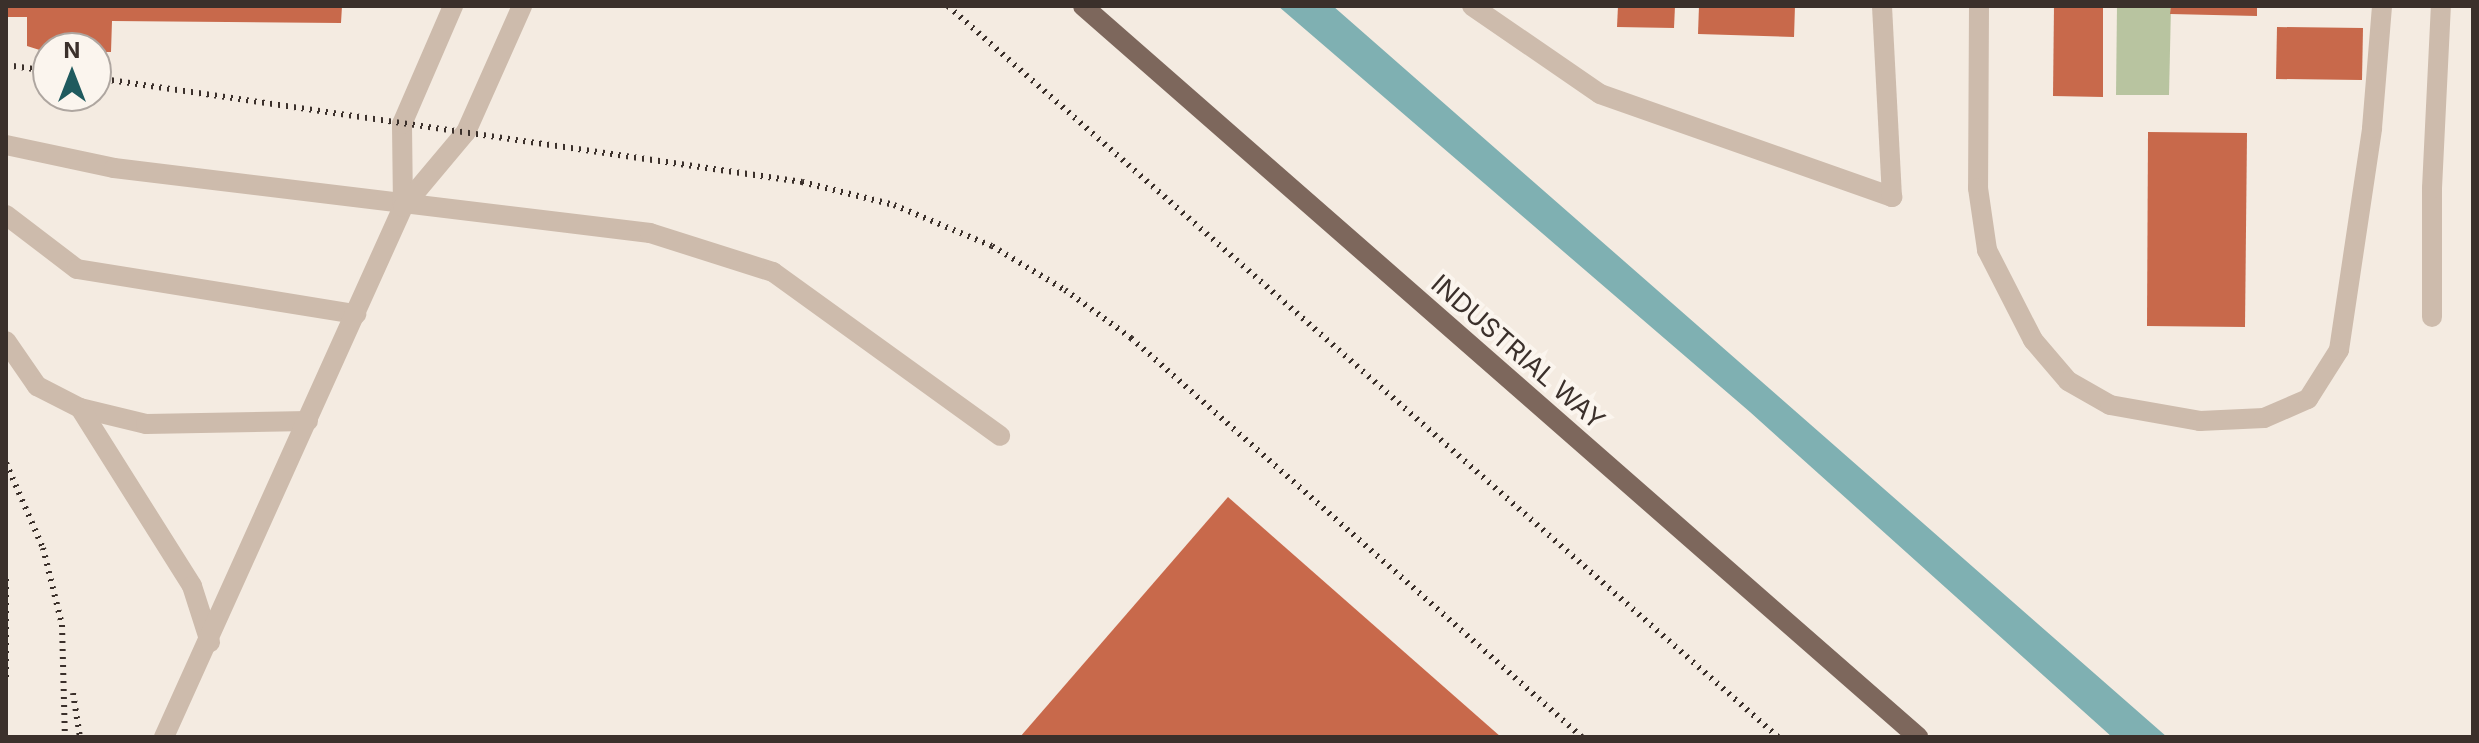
<!DOCTYPE html>
<html>
<head>
<meta charset="utf-8">
<style>
  body { margin:0 }
  #map { position:relative; width:2479px; height:743px; overflow:hidden; background:#f4ebe1; font-family:Inter,sans-serif }
  div>[style] { position:absolute }
  .green>* { inset:0; background:#b8c4a0 }
  .water>* { inset:0; background:#7fb0b2 }
  .building>* { inset:0; background:#c8694b }
  .minor>* { height:20px; margin:-10px; padding:0 10px; transform-origin:10px; border-radius:10px; background:#cdbbac }
  .major>* { height:20px; margin:-10px; padding:0 10px; transform-origin:10px; border-radius:10px; background:#7d675c }
  .rail>* { height:6px; margin-top:-3px; transform-origin:0; background:repeating-linear-gradient(90deg,#3b302b 0 2px,transparent 0 8px) }
  span { translate:-50% -50%; white-space:nowrap; text-align:center; line-height:1.15; -webkit-text-stroke:8px #fbf5ee; paint-order:stroke }
  .street-label { font-size:26px; color:#3b302b }
  .frame { position:absolute; inset:0; border:8px solid #3b302b; pointer-events:none }
  .north { position:absolute; left:32px; top:32px; width:80px; height:80px; box-sizing:border-box; background:#fbf5ee; border:2px solid #aea6a0; border-radius:50%; rotate:0deg; font-size:22px; font-weight:700; line-height:32px; text-align:center; color:#3b302b }
  .north::after { content:''; display:block; margin:auto; width:28px; height:36px; background:#1f5a5e; clip-path:polygon(50% 0,100% 100%,50% 72%,0 100%) }
</style>
</head>
<body>
<div id="map">
  <div class="green">
    <i style="clip-path:polygon(2117px 6px,2171px 6px,2169px 95px,2116px 95px)"></i>
  </div>
  <div class="water">
    <i style="clip-path:polygon(1278px 6px,1333px 6px,2167px 737px,2112px 737px,1750px 412px)"></i>
  </div>
  <div class="building">
    <i style="clip-path:polygon(6px 6px,342px 6px,341px 23px,112px 21px,111px 52px,96px 52px,96px 48px,46px 52px,27px 46px,27px 17px,6px 17px)"></i>
    <i style="clip-path:polygon(1618px 6px,1675px 6px,1674px 28px,1617px 27px)"></i>
    <i style="clip-path:polygon(1699px 6px,1795px 6px,1794px 37px,1698px 34px)"></i>
    <i style="clip-path:polygon(2054px 6px,2103px 6px,2103px 97px,2053px 96px)"></i>
    <i style="clip-path:polygon(2171px 6px,2257px 6px,2257px 16px,2170px 14px)"></i>
    <i style="clip-path:polygon(2277px 27px,2363px 28px,2362px 80px,2276px 79px)"></i>
    <i style="clip-path:polygon(2148px 132px,2247px 133px,2245px 327px,2147px 326px)"></i>
    <i style="clip-path:polygon(1228px 497px,1501px 737px,1020px 737px)"></i>
  </div>
  <div class="minor">
    <i style="left:1472px;top:6px;width:155px;rotate:34.5deg"></i>
    <i style="left:1600px;top:94px;width:310px;rotate:19.4deg"></i>
    <i style="left:1892px;top:197px;width:191px;rotate:-93deg"></i>
    <i style="left:1979px;top:6px;width:182px;rotate:90.3deg"></i>
    <i style="left:1978px;top:188px;width:63px;rotate:81.7deg"></i>
    <i style="left:1987px;top:250px;width:101px;rotate:62.9deg"></i>
    <i style="left:2033px;top:340px;width:54px;rotate:49.5deg"></i>
    <i style="left:2068px;top:381px;width:48px;rotate:29.7deg"></i>
    <i style="left:2110px;top:405px;width:91px;rotate:10.1deg"></i>
    <i style="left:2200px;top:421px;width:64px;rotate:-2.7deg"></i>
    <i style="left:2264px;top:418px;width:48px;rotate:-23.4deg"></i>
    <i style="left:2308px;top:399px;width:58px;rotate:-57.7deg"></i>
    <i style="left:2339px;top:350px;width:224px;rotate:-81.5deg"></i>
    <i style="left:2372px;top:128px;width:122px;rotate:-85.3deg"></i>
    <i style="left:6px;top:145px;width:110px;rotate:12deg"></i>
    <i style="left:114px;top:168px;width:540px;rotate:6.91deg"></i>
    <i style="left:650px;top:233px;width:129px;rotate:17.6deg"></i>
    <i style="left:773px;top:272px;width:280px;rotate:35.8deg"></i>
    <i style="left:403px;top:207px;width:83px;rotate:-90.7deg"></i>
    <i style="left:402px;top:124px;width:129px;rotate:-66.6deg"></i>
    <i style="left:6px;top:215px;width:89px;rotate:37.3deg"></i>
    <i style="left:77px;top:269px;width:283px;rotate:9.2deg"></i>
    <i style="left:2432px;top:317px;width:129px;rotate:-90deg"></i>
    <i style="left:2432px;top:188px;width:182px;rotate:-87.2deg"></i>
    <i style="left:6px;top:341px;width:55px;rotate:55.4deg"></i>
    <i style="left:37px;top:386px;width:48px;rotate:27.1deg"></i>
    <i style="left:80px;top:408px;width:68px;rotate:13.6deg"></i>
    <i style="left:146px;top:424px;width:162px;rotate:-1.1deg"></i>
    <i style="left:80px;top:408px;width:210px;rotate:57.8deg"></i>
    <i style="left:192px;top:586px;width:59px;rotate:72.2deg"></i>
    <i style="left:164px;top:737px;width:581px;rotate:-65.73deg"></i>
    <i style="left:403px;top:207px;width:98px;rotate:-50deg"></i>
    <i style="left:466px;top:132px;width:138px;rotate:-66deg"></i>
  </div>
  <div class="major">
    <i style="left:1083px;top:6px;width:1110px;rotate:41.2deg"></i>
  </div>
  <div class="rail">
    <i style="left:948px;top:6px;width:1106px;rotate:41.37deg"></i>
    <i style="left:6px;top:65px;width:42px;rotate:8.1deg"></i>
    <i style="left:96px;top:78px;width:714px;rotate:8.38deg"></i>
    <i style="left:802px;top:182px;width:95px;rotate:14deg"></i>
    <i style="left:894px;top:205px;width:106px;rotate:22.7deg"></i>
    <i style="left:992px;top:246px;width:85px;rotate:31.1deg"></i>
    <i style="left:1065px;top:290px;width:82px;rotate:36deg"></i>
    <i style="left:1131px;top:338px;width:602px;rotate:41.5deg"></i>
    <i style="left:6px;top:463px;width:93px;rotate:66.5deg"></i>
    <i style="left:43px;top:548px;width:79px;rotate:76.1deg"></i>
    <i style="left:62px;top:625px;width:112px;rotate:88.5deg"></i>
    <i style="left:6px;top:579px;width:100px;rotate:90deg"></i>
    <i style="left:73px;top:693px;width:45px;rotate:81deg"></i>
  </div>
  <div class="street-label">
    <span style="left:1518px;top:352px;rotate:41deg">INDUSTRIAL WAY</span>
  </div>
  <div class="frame"></div>
  <div class="north">N</div>
</div>
</body>
</html>
